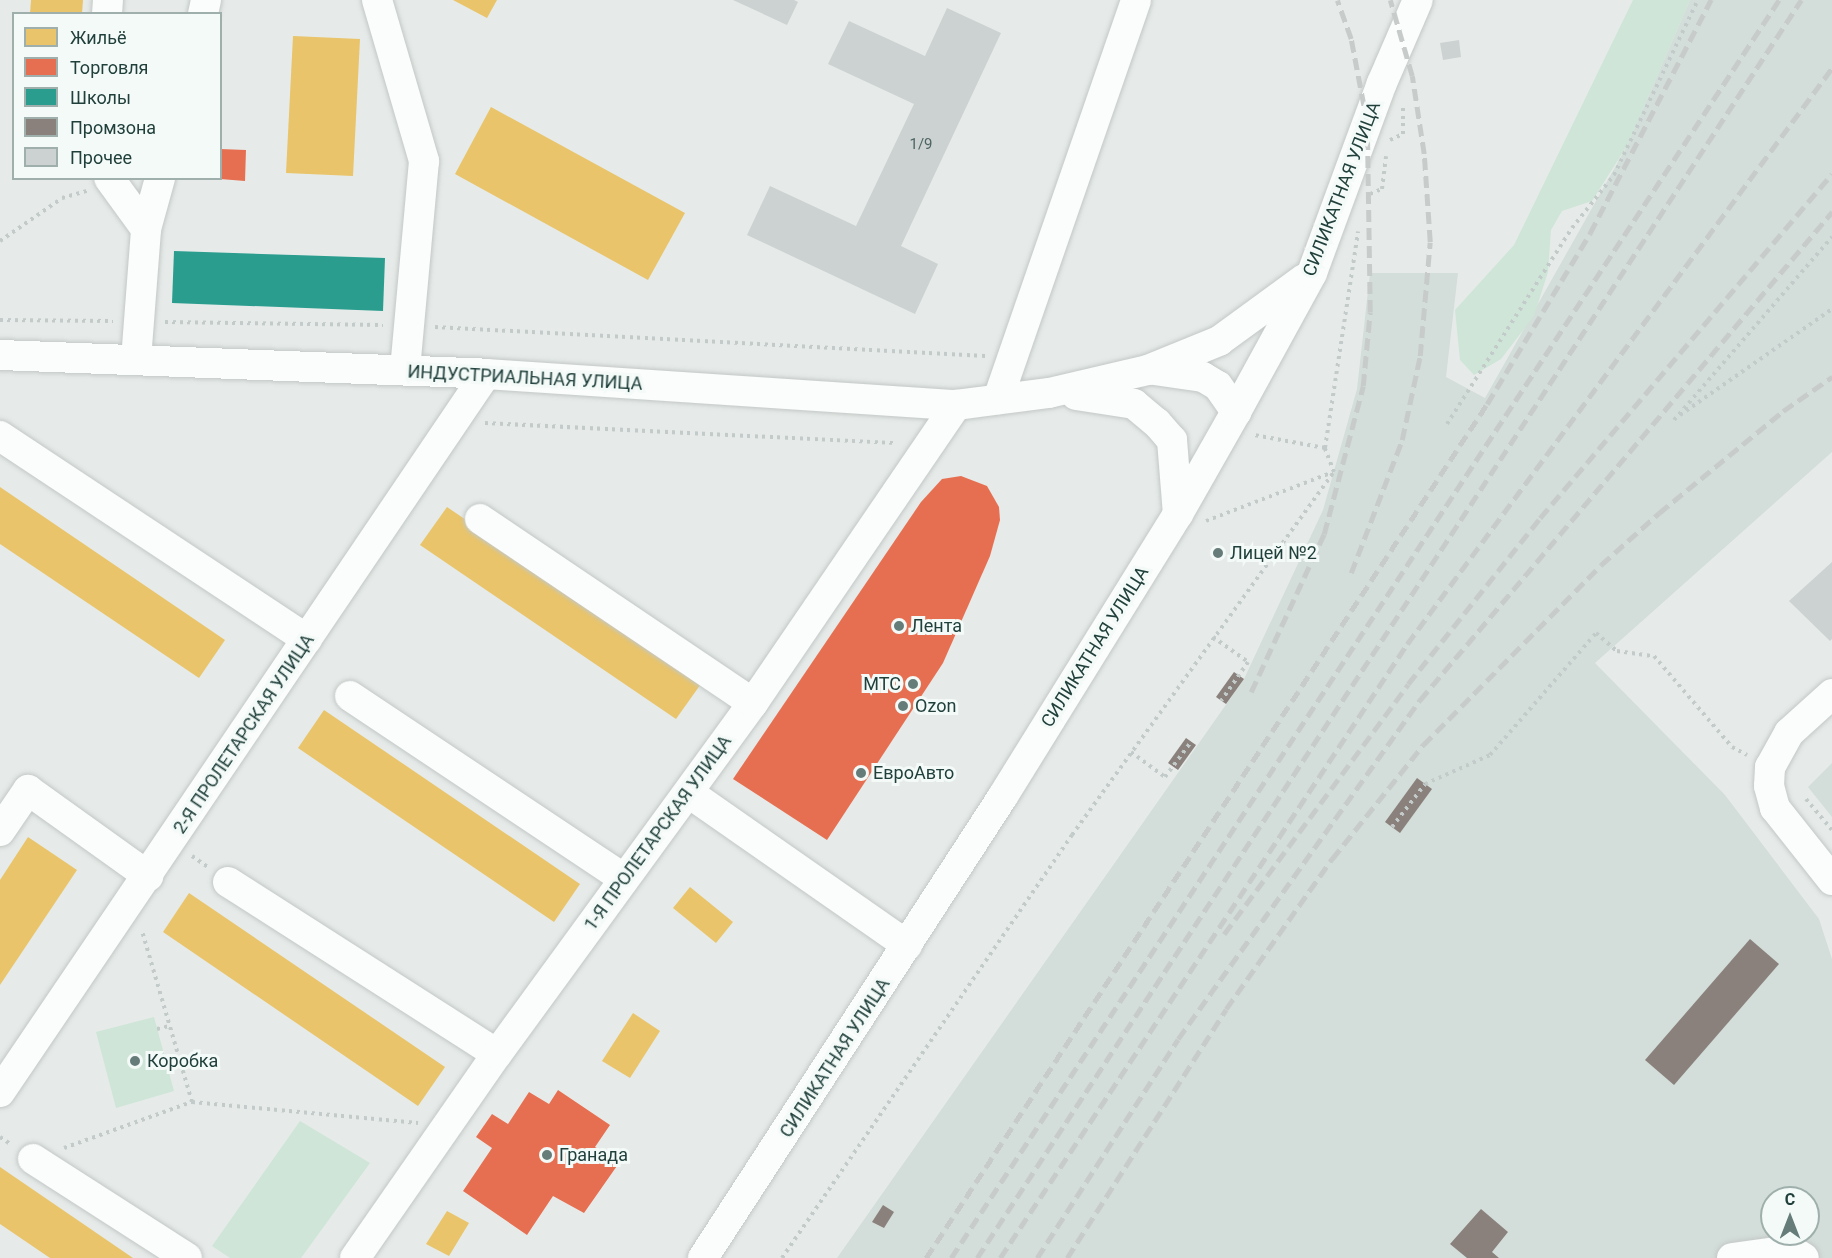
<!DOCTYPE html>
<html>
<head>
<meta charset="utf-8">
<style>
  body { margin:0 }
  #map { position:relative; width:1832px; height:1258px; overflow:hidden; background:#e6ebe9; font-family:Roboto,sans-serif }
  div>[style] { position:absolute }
  .built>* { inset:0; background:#d3ddd9 }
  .green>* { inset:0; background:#cee5d8 }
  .homes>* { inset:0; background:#e9c46a }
  .shops>* { inset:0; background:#e76f51 }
  .schools>* { inset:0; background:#2a9d8f }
  .industry>* { inset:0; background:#8a817c }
  .building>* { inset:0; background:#ccd2d1 }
  .path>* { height:4px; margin-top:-2px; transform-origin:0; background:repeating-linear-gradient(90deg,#c2cbc9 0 3px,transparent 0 7.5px) }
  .roads { filter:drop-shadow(0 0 2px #c3c8c6) drop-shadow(0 0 2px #c3c8c6) }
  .minor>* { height:30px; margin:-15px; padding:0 15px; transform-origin:15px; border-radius:15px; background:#fbfcfc }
  .rail>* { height:4.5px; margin-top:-2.25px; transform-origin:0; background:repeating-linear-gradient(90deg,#c7cccb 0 12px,transparent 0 18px) }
  .dots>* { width:16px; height:16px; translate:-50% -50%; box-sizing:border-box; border:3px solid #f3faf7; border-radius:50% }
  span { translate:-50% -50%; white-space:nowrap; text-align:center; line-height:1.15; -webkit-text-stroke:6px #f3faf7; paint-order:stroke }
  .number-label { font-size:15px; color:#4d6562 }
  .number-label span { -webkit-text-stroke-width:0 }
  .street-label { font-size:18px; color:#21403c }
  .poi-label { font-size:18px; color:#21403c }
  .left { translate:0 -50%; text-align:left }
  .right { translate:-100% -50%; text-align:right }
  .legend { position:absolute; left:12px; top:12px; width:210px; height:168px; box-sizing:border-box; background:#f3faf7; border:2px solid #9fb0ac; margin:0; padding:8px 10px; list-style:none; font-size:18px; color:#21403c }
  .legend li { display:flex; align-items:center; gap:12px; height:30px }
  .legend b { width:30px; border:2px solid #9fb0ac }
  .north { position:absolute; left:1760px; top:1186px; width:60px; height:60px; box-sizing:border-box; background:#f3faf7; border:2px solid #9fb0ac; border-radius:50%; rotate:0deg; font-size:16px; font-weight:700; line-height:24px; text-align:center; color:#21403c }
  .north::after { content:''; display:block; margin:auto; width:21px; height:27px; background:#667c79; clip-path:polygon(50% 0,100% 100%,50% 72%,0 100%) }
</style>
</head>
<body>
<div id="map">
  <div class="built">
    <i style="clip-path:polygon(evenodd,1690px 0,1832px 0,1832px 452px,1595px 663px,1725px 795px,1819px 919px,1832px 959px,1832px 1258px,837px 1258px,1244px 679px,1323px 510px,1357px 389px,1370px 273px,1458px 273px,1446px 377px,1485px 398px,1627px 146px,1690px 0,1772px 1198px,1808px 1198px,1808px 1234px,1772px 1234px,1772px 1198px)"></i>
    <i style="clip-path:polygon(1832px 763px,1832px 817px,1808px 787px)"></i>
  </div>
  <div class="green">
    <i style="clip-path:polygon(1633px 0,1690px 0,1627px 146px,1592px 201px,1562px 211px,1551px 230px,1548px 272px,1534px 316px,1501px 359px,1474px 375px,1460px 360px,1455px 310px,1514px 245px)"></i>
    <i style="clip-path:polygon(154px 1017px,174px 1091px,116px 1108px,96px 1032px)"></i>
    <i style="clip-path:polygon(300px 1121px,370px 1163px,301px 1258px,230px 1258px,212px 1246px)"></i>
  </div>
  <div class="homes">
    <i style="clip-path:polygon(31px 0,83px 0,82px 14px,30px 14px)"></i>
    <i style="clip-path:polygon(453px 0,497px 0,487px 18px)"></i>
    <i style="clip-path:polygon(293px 36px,360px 39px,353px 176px,286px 173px)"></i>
    <i style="clip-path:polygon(491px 107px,685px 213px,648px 280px,455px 174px)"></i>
    <i style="clip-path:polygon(0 487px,225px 640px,199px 678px,0 544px)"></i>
    <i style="clip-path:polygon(447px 507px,703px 681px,676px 719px,420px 545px)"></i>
    <i style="clip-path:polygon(324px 710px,580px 884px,554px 922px,298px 748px)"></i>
    <i style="clip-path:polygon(28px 837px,77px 870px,0 985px,0 880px)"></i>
    <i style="clip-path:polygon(690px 887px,733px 922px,716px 943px,673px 908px)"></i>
    <i style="clip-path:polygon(189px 893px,445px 1067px,418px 1106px,163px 932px)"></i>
    <i style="clip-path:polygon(633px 1013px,660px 1031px,630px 1078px,602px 1061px)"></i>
    <i style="clip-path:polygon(0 1167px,133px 1258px,50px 1258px,0 1224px)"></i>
    <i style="clip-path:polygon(447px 1211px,469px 1223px,449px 1256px,426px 1244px)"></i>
  </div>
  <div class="shops">
    <i style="clip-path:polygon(220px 149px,246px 150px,245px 181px,220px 179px)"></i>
    <i style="clip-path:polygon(961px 476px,987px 486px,999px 507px,1000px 520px,990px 556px,943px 663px,827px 840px,733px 779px,921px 502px,942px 479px)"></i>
    <i style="clip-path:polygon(558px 1090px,610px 1125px,595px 1147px,619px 1163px,584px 1213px,553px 1196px,527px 1235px,463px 1191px,492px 1148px,476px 1137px,492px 1114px,508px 1124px,529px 1092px,549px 1104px)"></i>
  </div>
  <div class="schools">
    <i style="clip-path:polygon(174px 251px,385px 258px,383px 311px,172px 303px)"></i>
  </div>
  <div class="industry">
    <i style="clip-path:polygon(1234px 672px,1244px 679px,1226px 704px,1216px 697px)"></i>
    <i style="clip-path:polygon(1186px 738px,1196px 745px,1178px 770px,1168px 763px)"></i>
    <i style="clip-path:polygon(1417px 778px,1432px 789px,1400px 833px,1385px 822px)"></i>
    <i style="clip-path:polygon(1750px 939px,1779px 964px,1674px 1085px,1645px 1060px)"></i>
    <i style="clip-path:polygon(883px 1205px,894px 1212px,884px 1228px,872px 1222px)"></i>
    <i style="clip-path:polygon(1481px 1209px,1508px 1232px,1492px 1252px,1499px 1258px,1467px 1258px,1450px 1244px)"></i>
  </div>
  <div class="building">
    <i style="clip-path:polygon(733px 0,794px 0,798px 2px,787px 25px)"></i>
    <i style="clip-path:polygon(947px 8px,1001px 33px,901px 246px,938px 264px,915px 314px,747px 235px,770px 186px,856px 226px,914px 104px,828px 64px,849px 21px,925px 56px)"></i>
    <i style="clip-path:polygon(1459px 40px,1461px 57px,1443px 60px,1440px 43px)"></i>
    <i style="clip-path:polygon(1832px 562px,1832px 639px,1830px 641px,1789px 601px)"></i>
  </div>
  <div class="path">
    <i style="left:1390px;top:140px;width:14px;rotate:-25deg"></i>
    <i style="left:1403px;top:134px;width:26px;rotate:-90deg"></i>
    <i style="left:1370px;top:194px;width:13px;rotate:-23deg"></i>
    <i style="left:1382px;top:189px;width:33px;rotate:-83deg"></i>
    <i style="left:0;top:241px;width:75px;rotate:-34.7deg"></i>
    <i style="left:62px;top:198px;width:26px;rotate:-16deg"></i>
    <i style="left:0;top:320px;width:113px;rotate:0.5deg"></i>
    <i style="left:165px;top:322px;width:218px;rotate:0.8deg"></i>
    <i style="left:435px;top:327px;width:551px;rotate:3.02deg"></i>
    <i style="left:1680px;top:415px;width:185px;rotate:-34.9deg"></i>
    <i style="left:1674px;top:420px;width:242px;rotate:-49.2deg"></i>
    <i style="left:485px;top:423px;width:412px;rotate:2.8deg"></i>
    <i style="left:1447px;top:424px;width:232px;rotate:-57.5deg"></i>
    <i style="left:1572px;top:228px;width:68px;rotate:-51.6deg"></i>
    <i style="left:1614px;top:175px;width:194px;rotate:-64.4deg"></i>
    <i style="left:1325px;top:448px;width:219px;rotate:-81.3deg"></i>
    <i style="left:1206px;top:521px;width:136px;rotate:-21.1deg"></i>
    <i style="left:1213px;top:637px;width:43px;rotate:35.5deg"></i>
    <i style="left:1248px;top:662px;width:47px;rotate:124.7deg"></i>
    <i style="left:1131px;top:752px;width:42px;rotate:36.3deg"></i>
    <i style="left:1165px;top:777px;width:44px;rotate:-53.4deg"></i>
    <i style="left:1806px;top:799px;width:40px;rotate:50deg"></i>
    <i style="left:1392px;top:827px;width:54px;rotate:-52.5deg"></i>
    <i style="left:1425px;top:784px;width:71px;rotate:-24deg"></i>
    <i style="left:1490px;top:755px;width:162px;rotate:-49deg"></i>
    <i style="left:1596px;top:633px;width:28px;rotate:41deg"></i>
    <i style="left:1617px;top:651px;width:37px;rotate:8deg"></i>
    <i style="left:1654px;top:656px;width:120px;rotate:49.4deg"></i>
    <i style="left:1732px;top:747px;width:17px;rotate:28deg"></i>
    <i style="left:192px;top:856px;width:19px;rotate:35deg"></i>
    <i style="left:157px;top:1029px;width:12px;rotate:-14deg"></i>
    <i style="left:192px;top:1102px;width:227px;rotate:5.3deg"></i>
    <i style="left:0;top:1137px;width:14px;rotate:34deg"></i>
    <i style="left:64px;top:1148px;width:136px;rotate:-19.8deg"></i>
    <i style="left:192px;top:1102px;width:178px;rotate:-106.3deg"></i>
    <i style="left:782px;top:1258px;width:513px;rotate:-55.57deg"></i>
    <i style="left:1072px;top:835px;width:448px;rotate:-54.2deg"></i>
    <i style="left:1334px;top:472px;width:26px;rotate:-111deg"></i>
    <i style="left:1325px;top:448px;width:72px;rotate:-169.6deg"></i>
  </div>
  <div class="roads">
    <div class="minor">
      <i style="left:377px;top:0;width:168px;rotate:73.7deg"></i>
      <i style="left:424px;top:161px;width:210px;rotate:95.2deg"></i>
      <i style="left:107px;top:14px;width:14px;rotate:-86deg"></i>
      <i style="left:203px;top:14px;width:14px;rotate:-78deg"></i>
      <i style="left:109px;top:178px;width:63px;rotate:54deg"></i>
      <i style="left:0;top:355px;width:486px;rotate:2.2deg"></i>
      <i style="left:486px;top:374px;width:471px;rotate:3.8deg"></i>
      <i style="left:956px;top:405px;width:94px;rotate:-7.4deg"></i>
      <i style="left:1049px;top:393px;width:102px;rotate:-13.1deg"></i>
      <i style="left:1148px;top:370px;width:77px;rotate:-22.2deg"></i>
      <i style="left:1219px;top:341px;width:105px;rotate:-36.1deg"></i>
      <i style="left:136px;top:360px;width:131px;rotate:-85.6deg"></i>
      <i style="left:146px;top:229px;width:53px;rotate:-74.6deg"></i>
      <i style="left:1154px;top:370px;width:49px;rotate:8.1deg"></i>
      <i style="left:1203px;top:377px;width:17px;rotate:31deg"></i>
      <i style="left:1218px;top:386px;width:32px;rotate:55deg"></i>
      <i style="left:1076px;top:395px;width:59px;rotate:8.8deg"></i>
      <i style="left:1134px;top:404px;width:30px;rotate:40deg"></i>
      <i style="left:1157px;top:423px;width:23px;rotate:49deg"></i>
      <i style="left:1172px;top:440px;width:74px;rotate:85.4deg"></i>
      <i style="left:998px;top:399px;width:422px;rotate:-70.9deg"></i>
      <i style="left:0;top:436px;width:368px;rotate:33.5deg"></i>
      <i style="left:480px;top:519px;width:329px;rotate:34deg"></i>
      <i style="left:1832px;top:694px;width:58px;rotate:137.8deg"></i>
      <i style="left:1789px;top:733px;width:39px;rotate:119deg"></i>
      <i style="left:1770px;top:767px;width:19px;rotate:93deg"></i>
      <i style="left:1769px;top:786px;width:23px;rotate:75deg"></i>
      <i style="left:1775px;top:808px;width:92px;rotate:51.6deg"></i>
      <i style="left:350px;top:696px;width:328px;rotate:33.7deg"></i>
      <i style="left:689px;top:793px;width:266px;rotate:34.9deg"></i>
      <i style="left:0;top:831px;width:50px;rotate:-55.7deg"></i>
      <i style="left:28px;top:790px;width:148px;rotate:35.6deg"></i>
      <i style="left:228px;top:882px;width:319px;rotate:32.6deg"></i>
      <i style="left:0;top:1092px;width:867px;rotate:-55.91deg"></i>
      <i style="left:33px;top:1159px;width:183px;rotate:32.7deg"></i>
      <i style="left:355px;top:1258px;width:249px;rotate:-55.2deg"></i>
      <i style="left:497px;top:1054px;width:434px;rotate:-53.9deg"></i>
      <i style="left:753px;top:703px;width:361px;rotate:-55.7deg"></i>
      <i style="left:703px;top:1258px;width:551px;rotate:-57deg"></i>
      <i style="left:1003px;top:796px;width:332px;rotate:-58.2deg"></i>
      <i style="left:1178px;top:514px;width:117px;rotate:-60.4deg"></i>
      <i style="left:1236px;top:412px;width:158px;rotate:-61.3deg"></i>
      <i style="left:1312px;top:273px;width:202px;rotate:-69.8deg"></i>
      <i style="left:1382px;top:83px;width:90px;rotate:-66.6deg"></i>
      <i style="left:1732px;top:1258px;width:60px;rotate:-7.7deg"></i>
      <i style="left:1791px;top:1250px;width:15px;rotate:32deg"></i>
    </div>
  </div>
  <div class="rail">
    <i style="left:1351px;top:573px;width:142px;rotate:-69deg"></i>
    <i style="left:1402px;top:440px;width:86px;rotate:-77.9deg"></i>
    <i style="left:1420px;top:356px;width:114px;rotate:-85deg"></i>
    <i style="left:1430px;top:242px;width:88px;rotate:-93.9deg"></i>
    <i style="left:1424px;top:154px;width:79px;rotate:-98.7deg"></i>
    <i style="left:1412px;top:76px;width:79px;rotate:-106.1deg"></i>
    <i style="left:1251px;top:692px;width:174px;rotate:-65.2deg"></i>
    <i style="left:1324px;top:534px;width:153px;rotate:-75.2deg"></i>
    <i style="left:1363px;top:386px;width:74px;rotate:-84.6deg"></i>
    <i style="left:1370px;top:312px;width:189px;rotate:-90.9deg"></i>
    <i style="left:1367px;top:123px;width:86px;rotate:-100.8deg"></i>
    <i style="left:1351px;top:39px;width:41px;rotate:-109.7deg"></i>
    <i style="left:1224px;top:934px;width:310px;rotate:-53.6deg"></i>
    <i style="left:1408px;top:684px;width:212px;rotate:-51.5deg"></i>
    <i style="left:1540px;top:518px;width:451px;rotate:-49.7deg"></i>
    <i style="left:926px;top:1258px;width:1022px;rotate:-56.7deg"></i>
    <i style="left:1487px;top:404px;width:200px;rotate:-58.9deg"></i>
    <i style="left:1590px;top:233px;width:263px;rotate:-62.6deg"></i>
    <i style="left:951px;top:1258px;width:1506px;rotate:-56.65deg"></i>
    <i style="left:977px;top:1258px;width:1504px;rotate:-56.77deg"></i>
    <i style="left:1000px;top:1258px;width:737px;rotate:-56.46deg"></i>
    <i style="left:1407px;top:644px;width:716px;rotate:-53.58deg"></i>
    <i style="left:1037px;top:1258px;width:260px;rotate:-57.2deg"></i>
    <i style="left:1178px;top:1039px;width:417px;rotate:-54.5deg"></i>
    <i style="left:1420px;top:700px;width:639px;rotate:-49.83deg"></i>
    <i style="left:1067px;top:1258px;width:295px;rotate:-57.4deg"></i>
    <i style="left:1226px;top:1009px;width:184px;rotate:-54.8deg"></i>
    <i style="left:1332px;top:859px;width:146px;rotate:-51.4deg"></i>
    <i style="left:1423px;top:745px;width:253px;rotate:-45.3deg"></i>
    <i style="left:1601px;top:565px;width:78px;rotate:-41.9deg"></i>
    <i style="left:1659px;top:513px;width:161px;rotate:-39.4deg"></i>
    <i style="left:1783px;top:411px;width:60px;rotate:-34.8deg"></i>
  </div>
  <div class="dots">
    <i style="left:1218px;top:553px;background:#667c79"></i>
    <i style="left:899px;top:626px;background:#667c79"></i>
    <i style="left:913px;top:684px;background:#667c79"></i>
    <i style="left:903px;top:706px;background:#667c79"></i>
    <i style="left:861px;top:773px;background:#667c79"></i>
    <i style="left:135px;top:1061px;background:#667c79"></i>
    <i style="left:547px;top:1155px;background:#667c79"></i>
  </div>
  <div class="number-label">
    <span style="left:921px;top:145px">1/9</span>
  </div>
  <div class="street-label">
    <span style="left:1342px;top:189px;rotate:-69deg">СИЛИКАТНАЯ УЛИЦА</span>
    <span style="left:525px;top:378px;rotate:3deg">ИНДУСТРИАЛЬНАЯ УЛИЦА</span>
    <span style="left:1095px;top:647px;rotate:-58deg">СИЛИКАТНАЯ УЛИЦА</span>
    <span style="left:244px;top:734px;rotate:-56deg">2-Я ПРОЛЕТАРСКАЯ УЛИЦА</span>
    <span style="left:658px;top:833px;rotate:-54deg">1-Я ПРОЛЕТАРСКАЯ УЛИЦА</span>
    <span style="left:835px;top:1058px;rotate:-57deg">СИЛИКАТНАЯ УЛИЦА</span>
  </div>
  <div class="poi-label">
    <span class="left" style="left:1230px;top:553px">Лицей №2</span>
    <span class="left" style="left:911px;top:626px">Лента</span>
    <span class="right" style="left:901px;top:684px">МТС</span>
    <span class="left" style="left:915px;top:706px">Ozon</span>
    <span class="left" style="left:873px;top:773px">ЕвроАвто</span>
    <span class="left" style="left:147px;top:1061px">Коробка</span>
    <span class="left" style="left:559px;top:1155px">Гранада</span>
  </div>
  <ul class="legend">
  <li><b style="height:16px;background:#e9c46a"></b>Жильё</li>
  <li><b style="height:16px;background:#e76f51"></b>Торговля</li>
  <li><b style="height:16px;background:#2a9d8f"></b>Школы</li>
  <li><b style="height:16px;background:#8a817c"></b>Промзона</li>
  <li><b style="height:16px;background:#ccd2d1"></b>Прочее</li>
  </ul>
  <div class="north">С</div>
</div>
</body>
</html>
